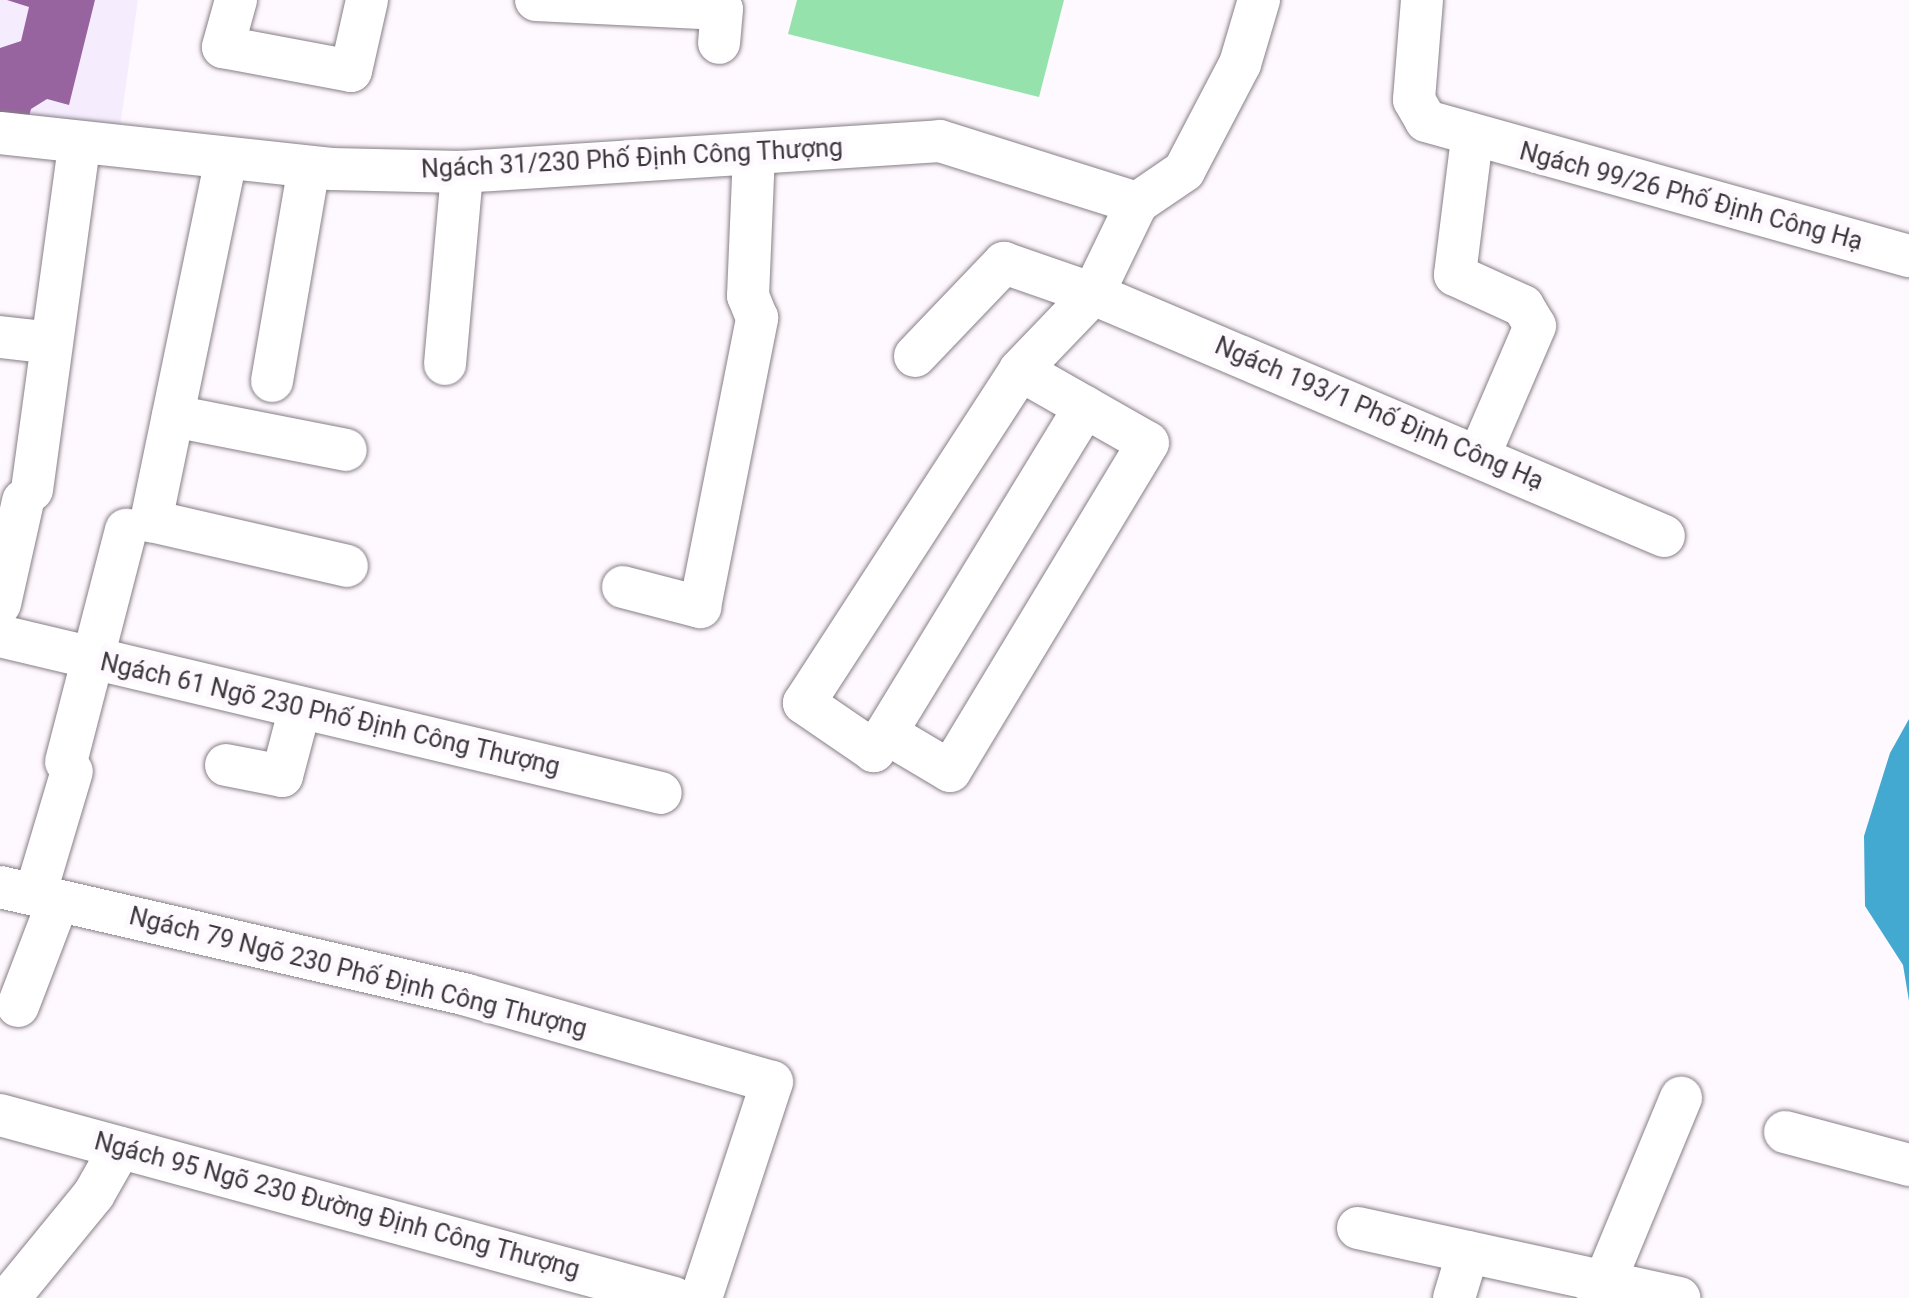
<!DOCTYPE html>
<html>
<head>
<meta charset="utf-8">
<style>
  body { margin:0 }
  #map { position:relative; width:1909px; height:1298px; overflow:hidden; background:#fef9fe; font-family:Roboto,sans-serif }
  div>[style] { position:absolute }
  .education>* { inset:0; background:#f5edfe }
  .green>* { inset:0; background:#95e2ac }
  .water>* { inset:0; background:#44a9d0 }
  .building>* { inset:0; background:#9864a0 }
  .roads { filter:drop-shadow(0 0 2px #877f87) drop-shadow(0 0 2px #877f87) }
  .minor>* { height:42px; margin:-21px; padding:0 21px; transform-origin:21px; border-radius:21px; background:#fff }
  span { translate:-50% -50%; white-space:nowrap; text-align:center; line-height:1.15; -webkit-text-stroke:10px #fef9fe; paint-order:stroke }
  .street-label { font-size:25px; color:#3b383c }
</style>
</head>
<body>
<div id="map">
  <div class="education">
    <i style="clip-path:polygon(0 0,138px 0,118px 141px,0 131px)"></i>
  </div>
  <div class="green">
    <i style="clip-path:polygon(797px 0,1064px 0,1039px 97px,788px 34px)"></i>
  </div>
  <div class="water">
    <i style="clip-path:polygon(1909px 719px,1909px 1001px,1903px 965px,1865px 906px,1864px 836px,1890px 753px)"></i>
  </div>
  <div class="building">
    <i style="clip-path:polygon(95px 0,69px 105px,47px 99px,31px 109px,25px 131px,0 125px,0 48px,21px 41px,29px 7px,7px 0)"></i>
  </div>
  <div class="roads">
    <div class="minor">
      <i style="left:236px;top:0;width:49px;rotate:105.5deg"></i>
      <i style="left:223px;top:47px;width:130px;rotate:10.6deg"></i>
      <i style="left:351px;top:71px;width:73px;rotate:-77.3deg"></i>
      <i style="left:536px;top:0;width:186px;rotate:2.8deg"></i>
      <i style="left:722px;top:9px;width:34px;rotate:95deg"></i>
      <i style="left:1422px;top:0;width:100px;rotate:94.6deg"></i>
      <i style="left:1414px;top:100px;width:24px;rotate:60deg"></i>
      <i style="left:1426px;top:121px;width:502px;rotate:15.62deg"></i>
      <i style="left:0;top:133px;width:333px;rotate:6.2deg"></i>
      <i style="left:331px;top:169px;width:131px;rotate:1.3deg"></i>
      <i style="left:462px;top:172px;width:479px;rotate:-3.7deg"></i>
      <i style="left:940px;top:141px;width:207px;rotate:17.5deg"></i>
      <i style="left:1472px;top:138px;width:138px;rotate:97.1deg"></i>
      <i style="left:1455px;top:275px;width:75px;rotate:24.5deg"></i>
      <i style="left:1523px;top:306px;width:23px;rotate:59deg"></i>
      <i style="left:1535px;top:326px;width:142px;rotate:113.3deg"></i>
      <i style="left:226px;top:159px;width:370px;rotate:101.7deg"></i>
      <i style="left:151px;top:521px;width:201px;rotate:12.9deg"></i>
      <i style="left:0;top:337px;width:52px;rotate:6.6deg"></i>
      <i style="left:915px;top:356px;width:129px;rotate:-46.3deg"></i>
      <i style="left:1004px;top:263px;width:94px;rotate:19.2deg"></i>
      <i style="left:1093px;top:294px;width:620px;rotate:22.97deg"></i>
      <i style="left:445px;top:364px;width:193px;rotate:-84.9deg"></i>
      <i style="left:1020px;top:370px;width:147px;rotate:29.7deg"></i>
      <i style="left:1148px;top:443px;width:383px;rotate:121.1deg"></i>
      <i style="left:950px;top:771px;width:74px;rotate:-149.3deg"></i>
      <i style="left:886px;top:733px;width:22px;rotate:124deg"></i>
      <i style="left:874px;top:751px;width:85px;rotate:-145.6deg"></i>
      <i style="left:804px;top:703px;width:397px;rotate:-57deg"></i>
      <i style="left:1020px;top:370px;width:105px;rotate:-46.2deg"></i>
      <i style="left:1093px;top:294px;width:101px;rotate:-64.2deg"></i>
      <i style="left:1137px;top:203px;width:57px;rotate:-34.2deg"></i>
      <i style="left:1184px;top:171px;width:121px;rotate:-62.4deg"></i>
      <i style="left:1240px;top:64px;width:67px;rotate:-73.5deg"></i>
      <i style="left:272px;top:381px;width:217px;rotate:-80.2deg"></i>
      <i style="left:173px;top:416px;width:176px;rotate:11.1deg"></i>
      <i style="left:32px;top:490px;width:348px;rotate:-82.2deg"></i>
      <i style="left:623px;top:587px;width:80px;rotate:14.6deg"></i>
      <i style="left:700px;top:607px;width:295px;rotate:-78.8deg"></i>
      <i style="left:757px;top:318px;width:24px;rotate:-112deg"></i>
      <i style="left:748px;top:296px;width:142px;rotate:-87.6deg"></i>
      <i style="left:0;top:604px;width:106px;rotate:-77.4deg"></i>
      <i style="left:0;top:636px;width:679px;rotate:13.36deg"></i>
      <i style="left:886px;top:733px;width:382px;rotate:-58.6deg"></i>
      <i style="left:66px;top:762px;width:240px;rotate:-75.5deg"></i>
      <i style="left:226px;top:765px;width:57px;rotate:11.1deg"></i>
      <i style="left:282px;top:776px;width:70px;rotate:-75.2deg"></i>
      <i style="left:0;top:887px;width:479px;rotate:13deg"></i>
      <i style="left:467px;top:995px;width:317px;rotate:15.9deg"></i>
      <i style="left:772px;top:1082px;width:227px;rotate:108.2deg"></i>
      <i style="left:35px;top:895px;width:129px;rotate:-73.4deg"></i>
      <i style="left:18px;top:1006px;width:112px;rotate:-69.1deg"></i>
      <i style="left:0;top:1115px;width:698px;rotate:15.19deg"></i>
      <i style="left:1785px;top:1132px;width:128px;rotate:14.9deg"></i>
      <i style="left:1358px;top:1228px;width:329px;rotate:12.3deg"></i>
      <i style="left:9px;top:1298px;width:134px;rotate:-50.7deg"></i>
      <i style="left:94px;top:1194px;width:53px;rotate:-60.5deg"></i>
      <i style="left:1454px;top:1298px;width:48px;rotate:-73.1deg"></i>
      <i style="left:1598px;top:1298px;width:217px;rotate:-67.5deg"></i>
    </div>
  </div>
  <div class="street-label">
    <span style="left:632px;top:159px;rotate:-3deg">Ngách 31/230 Phố Định Công Thượng</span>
    <span style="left:1691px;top:197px;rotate:15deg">Ngách 99/26 Phố Định Công Hạ</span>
    <span style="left:1379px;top:414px;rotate:23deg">Ngách 193/1 Phố Định Công Hạ</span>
    <span style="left:330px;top:715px;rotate:13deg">Ngách 61 Ngõ 230 Phố Định Công Thượng</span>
    <span style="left:358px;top:973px;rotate:14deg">Ngách 79 Ngõ 230 Phố Định Công Thượng</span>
    <span style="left:337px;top:1206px;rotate:15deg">Ngách 95 Ngõ 230 Đường Định Công Thượng</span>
  </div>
</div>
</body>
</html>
